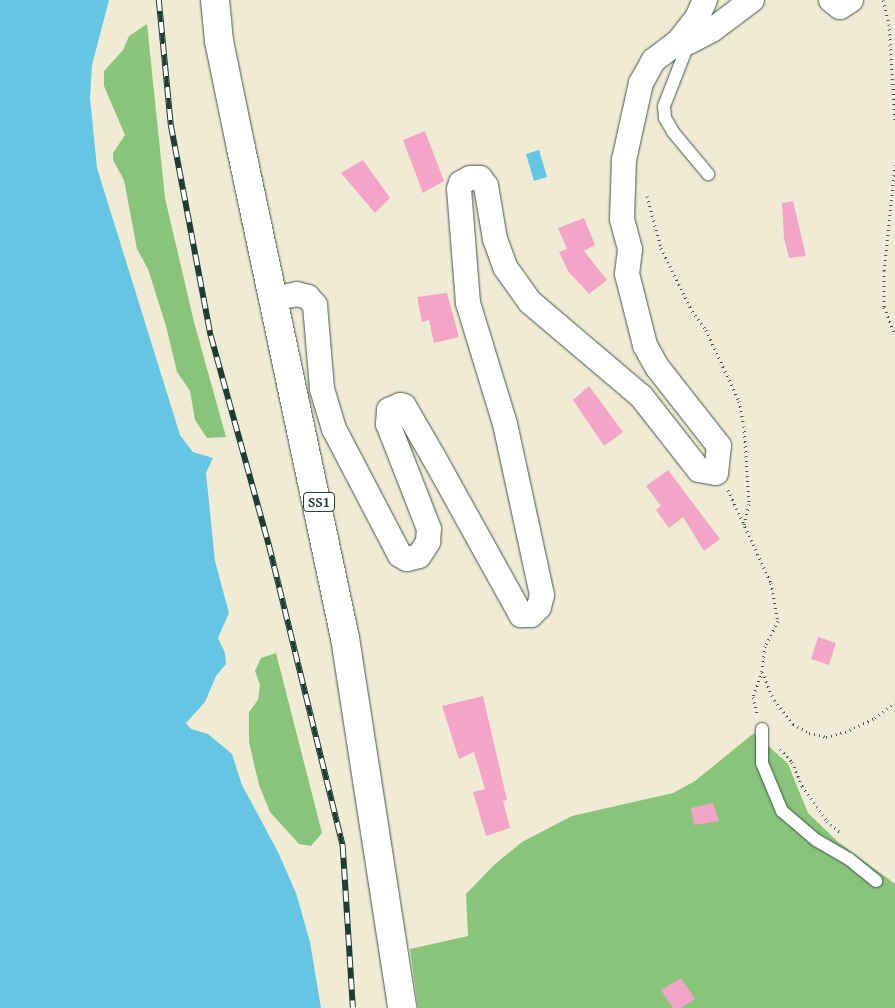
<!DOCTYPE html>
<html>
<head>
<meta charset="utf-8">
<style>
  body { margin:0 }
  #map { position:relative; width:895px; height:1008px; overflow:hidden; background:#f0ebd5; font-family:"Gentium Book Plus",serif }
  div>[style] { position:absolute }
  .green>* { inset:0; background:#88c57b }
  .water>* { inset:0; background:#65c6e3 }
  .building>* { inset:0; background:#f2a5c7 }
  .path>* { height:3px; margin-top:-1.5px; transform-origin:0; background:repeating-linear-gradient(90deg,#3e574c 0 1px,transparent 0 5px) }
  .roads { filter:drop-shadow(0 0 1px #3e574c) drop-shadow(0 0 1px #3e574c) }
  .lane>* { height:12px; margin:-6px; padding:0 6px; transform-origin:6px; border-radius:6px; background:#fff }
  .street>* { height:24px; margin:-12px; padding:0 12px; transform-origin:12px; border-radius:12px; background:#fff }
  .primary>* { height:28px; margin:-14px; padding:0 14px; transform-origin:14px; border-radius:14px; background:#fff }
  .rail>* { height:5.5px; margin-top:-2.75px; transform-origin:0; background:repeating-linear-gradient(90deg,#fff 0 11px,#1f3d34 0 22px); box-sizing:border-box; border-block:1px solid #1f3d34 }
  span { translate:-50% -50%; white-space:nowrap; text-align:center; line-height:1.15; -webkit-text-stroke:4.5px #fff; paint-order:stroke }
  .shield-label span { padding:1px 4px; background:#fff; border:1px solid; border-radius:4px; -webkit-text-stroke-width:0 }
  .shield-label { font-size:14px; color:#1f3d34; font-weight:700 }
</style>
</head>
<body>
<div id="map">
  <div class="green">
    <i style="clip-path:polygon(147px 24px,165px 198px,194px 322px,226px 437px,207px 438px,195px 420px,190px 391px,177px 372px,166px 326px,148px 269px,137px 249px,124px 180px,113px 160px,113px 153px,125px 135px,104px 86px,104px 71px,123px 50px,129px 36px)"></i>
    <i style="clip-path:polygon(276px 653px,322px 833px,311px 846px,299px 844px,270px 812px,259px 785px,249px 742px,249px 712px,258px 700px,260px 685px,255px 671px,261px 658px)"></i>
    <i style="clip-path:polygon(754px 733px,788px 764px,808px 813px,837px 841px,895px 884px,895px 1008px,418px 1008px,410px 949px,468px 936px,466px 894px,495px 864px,522px 842px,572px 816px,673px 793px,695px 781px)"></i>
  </div>
  <div class="water">
    <i style="clip-path:polygon(0 0,109px 0,92px 65px,90px 98px,97px 168px,180px 435px,193px 452px,213px 458px,206px 473px,215px 561px,229px 613px,218px 638px,225px 653px,226px 664px,216px 676px,205px 702px,186px 723px,191px 729px,208px 734px,232px 754px,242px 785px,278px 852px,296px 893px,310px 942px,321px 1008px,0 1008px)"></i>
    <i style="clip-path:polygon(539px 150px,547px 177px,534px 181px,526px 154px)"></i>
  </div>
  <div class="building">
    <i style="clip-path:polygon(425px 131px,444px 181px,423px 193px,403px 140px)"></i>
    <i style="clip-path:polygon(363px 160px,390px 198px,375px 213px,341px 173px)"></i>
    <i style="clip-path:polygon(793px 201px,806px 256px,789px 258px,784px 238px,782px 203px)"></i>
    <i style="clip-path:polygon(584px 218px,595px 245px,584px 251px,607px 280px,589px 294px,568px 271px,559px 252px,567px 249px,558px 228px)"></i>
    <i style="clip-path:polygon(447px 293px,459px 337px,434px 343px,429px 320px,422px 322px,417px 297px)"></i>
    <i style="clip-path:polygon(589px 386px,623px 432px,604px 446px,573px 400px)"></i>
    <i style="clip-path:polygon(668px 470px,720px 539px,704px 551px,683px 517px,669px 528px,656px 510px,661px 506px,646px 486px)"></i>
    <i style="clip-path:polygon(818px 637px,836px 643px,829px 665px,811px 659px)"></i>
    <i style="clip-path:polygon(483px 696px,507px 800px,503px 801px,510px 828px,486px 836px,473px 792px,485px 789px,474px 752px,459px 759px,442px 706px)"></i>
    <i style="clip-path:polygon(713px 803px,719px 821px,694px 825px,691px 808px)"></i>
    <i style="clip-path:polygon(681px 978px,695px 999px,681px 1008px,673px 1008px,661px 990px)"></i>
  </div>
  <div class="path">
    <i style="left:883px;top:0;width:25px;rotate:76deg"></i>
    <i style="left:889px;top:24px;width:97px;rotate:86.5deg"></i>
    <i style="left:895px;top:165px;width:107px;rotate:95.9deg"></i>
    <i style="left:884px;top:271px;width:36px;rotate:90deg"></i>
    <i style="left:884px;top:307px;width:29px;rotate:68deg"></i>
    <i style="left:647px;top:196px;width:54px;rotate:74.9deg"></i>
    <i style="left:661px;top:248px;width:70px;rotate:63.8deg"></i>
    <i style="left:692px;top:311px;width:24px;rotate:54deg"></i>
    <i style="left:706px;top:330px;width:78px;rotate:65.1deg"></i>
    <i style="left:739px;top:401px;width:25px;rotate:79deg"></i>
    <i style="left:744px;top:426px;width:78px;rotate:86.3deg"></i>
    <i style="left:749px;top:504px;width:21px;rotate:104deg"></i>
    <i style="left:728px;top:490px;width:102px;rotate:65.2deg"></i>
    <i style="left:771px;top:583px;width:39px;rotate:80deg"></i>
    <i style="left:778px;top:621px;width:28px;rotate:117deg"></i>
    <i style="left:765px;top:646px;width:25px;rotate:97deg"></i>
    <i style="left:762px;top:671px;width:28px;rotate:109deg"></i>
    <i style="left:753px;top:697px;width:16px;rotate:76deg"></i>
    <i style="left:762px;top:672px;width:30px;rotate:67deg"></i>
    <i style="left:774px;top:700px;width:31px;rotate:52deg"></i>
    <i style="left:793px;top:724px;width:18px;rotate:29deg"></i>
    <i style="left:809px;top:733px;width:17px;rotate:13deg"></i>
    <i style="left:826px;top:737px;width:20px;rotate:-15deg"></i>
    <i style="left:845px;top:732px;width:33px;rotate:-25deg"></i>
    <i style="left:875px;top:718px;width:25px;rotate:-37deg"></i>
    <i style="left:780px;top:749px;width:18px;rotate:47deg"></i>
    <i style="left:792px;top:762px;width:26px;rotate:67deg"></i>
    <i style="left:802px;top:786px;width:43px;rotate:54.5deg"></i>
    <i style="left:827px;top:821px;width:17px;rotate:40deg"></i>
  </div>
  <div class="roads">
    <div class="lane">
      <i style="left:689px;top:42px;width:69px;rotate:111.3deg"></i>
      <i style="left:664px;top:106px;width:12px;rotate:85deg"></i>
      <i style="left:665px;top:118px;width:16px;rotate:60deg"></i>
      <i style="left:673px;top:132px;width:55px;rotate:50.2deg"></i>
      <i style="left:762px;top:729px;width:34px;rotate:90deg"></i>
      <i style="left:762px;top:763px;width:52px;rotate:67.4deg"></i>
      <i style="left:782px;top:811px;width:45px;rotate:40.5deg"></i>
      <i style="left:816px;top:840px;width:38px;rotate:30deg"></i>
      <i style="left:849px;top:859px;width:35px;rotate:39deg"></i>
    </div>
    <div class="street">
      <i style="left:831px;top:0;width:11px;rotate:38deg"></i>
      <i style="left:840px;top:7px;width:13px;rotate:-32deg"></i>
      <i style="left:679px;top:41px;width:10px;rotate:6deg"></i>
      <i style="left:689px;top:42px;width:26px;rotate:-28deg"></i>
      <i style="left:712px;top:30px;width:50px;rotate:-36.9deg"></i>
      <i style="left:272px;top:299px;width:25px;rotate:-11deg"></i>
      <i style="left:297px;top:294px;width:11px;rotate:15deg"></i>
      <i style="left:308px;top:297px;width:11px;rotate:49deg"></i>
      <i style="left:315px;top:305px;width:84px;rotate:85.2deg"></i>
      <i style="left:322px;top:389px;width:42px;rotate:73.3deg"></i>
      <i style="left:334px;top:429px;width:142px;rotate:62.4deg"></i>
      <i style="left:400px;top:555px;width:8px;rotate:30deg"></i>
      <i style="left:407px;top:559px;width:12px;rotate:-14deg"></i>
      <i style="left:419px;top:556px;width:17px;rotate:-57deg"></i>
      <i style="left:428px;top:542px;width:13px;rotate:-86deg"></i>
      <i style="left:429px;top:529px;width:113px;rotate:-111.3deg"></i>
      <i style="left:388px;top:424px;width:14px;rotate:-86deg"></i>
      <i style="left:389px;top:410px;width:12px;rotate:-24deg"></i>
      <i style="left:400px;top:405px;width:4px;rotate:14deg"></i>
      <i style="left:404px;top:406px;width:58px;rotate:59.9deg"></i>
      <i style="left:433px;top:456px;width:182px;rotate:61deg"></i>
      <i style="left:521px;top:615px;width:10px"></i>
      <i style="left:531px;top:615px;width:11px;rotate:-45deg"></i>
      <i style="left:539px;top:607px;width:12px;rotate:-76deg"></i>
      <i style="left:542px;top:595px;width:175px;rotate:-102.2deg"></i>
      <i style="left:505px;top:424px;width:127px;rotate:-107deg"></i>
      <i style="left:468px;top:303px;width:114px;rotate:-94.5deg"></i>
      <i style="left:459px;top:189px;width:6px;rotate:-72deg"></i>
      <i style="left:461px;top:183px;width:10px;rotate:-29deg"></i>
      <i style="left:470px;top:178px;width:10px"></i>
      <i style="left:480px;top:178px;width:10px;rotate:53deg"></i>
      <i style="left:486px;top:186px;width:54px;rotate:80.4deg"></i>
      <i style="left:495px;top:239px;width:30px;rotate:70deg"></i>
      <i style="left:505px;top:267px;width:43px;rotate:54.5deg"></i>
      <i style="left:530px;top:302px;width:145px;rotate:40.3deg"></i>
      <i style="left:641px;top:396px;width:94px;rotate:51.9deg"></i>
      <i style="left:699px;top:470px;width:17px;rotate:10deg"></i>
      <i style="left:716px;top:473px;width:27px;rotate:-84deg"></i>
      <i style="left:719px;top:446px;width:100px;rotate:-128.1deg"></i>
      <i style="left:657px;top:367px;width:25px;rotate:-119deg"></i>
      <i style="left:645px;top:345px;width:73px;rotate:-104.2deg"></i>
      <i style="left:627px;top:274px;width:25px;rotate:-83deg"></i>
      <i style="left:630px;top:249px;width:31px;rotate:-105deg"></i>
      <i style="left:622px;top:219px;width:59px;rotate:-88.1deg"></i>
      <i style="left:624px;top:160px;width:79px;rotate:-77.6deg"></i>
      <i style="left:641px;top:83px;width:26px;rotate:-61deg"></i>
      <i style="left:654px;top:60px;width:31px;rotate:-37deg"></i>
      <i style="left:679px;top:41px;width:29px;rotate:-52deg"></i>
      <i style="left:697px;top:18px;width:20px;rotate:-66deg"></i>
    </div>
    <div class="primary">
      <i style="left:215px;top:0;width:41px;rotate:84.4deg"></i>
      <i style="left:219px;top:41px;width:109px;rotate:78.4deg"></i>
      <i style="left:241px;top:148px;width:501px;rotate:78.02deg"></i>
      <i style="left:345px;top:638px;width:374px;rotate:81.2deg"></i>
    </div>
  </div>
  <div class="rail">
    <i style="left:159px;top:0;width:126px;rotate:84.5deg"></i>
    <i style="left:171px;top:125px;width:215px;rotate:79.3deg"></i>
    <i style="left:211px;top:336px;width:217px;rotate:74.5deg"></i>
    <i style="left:269px;top:545px;width:311px;rotate:76.2deg"></i>
    <i style="left:343px;top:847px;width:161px;rotate:86.4deg"></i>
  </div>
  <div class="shield-label">
    <span style="left:319px;top:502px">SS1</span>
  </div>
</div>
</body>
</html>
